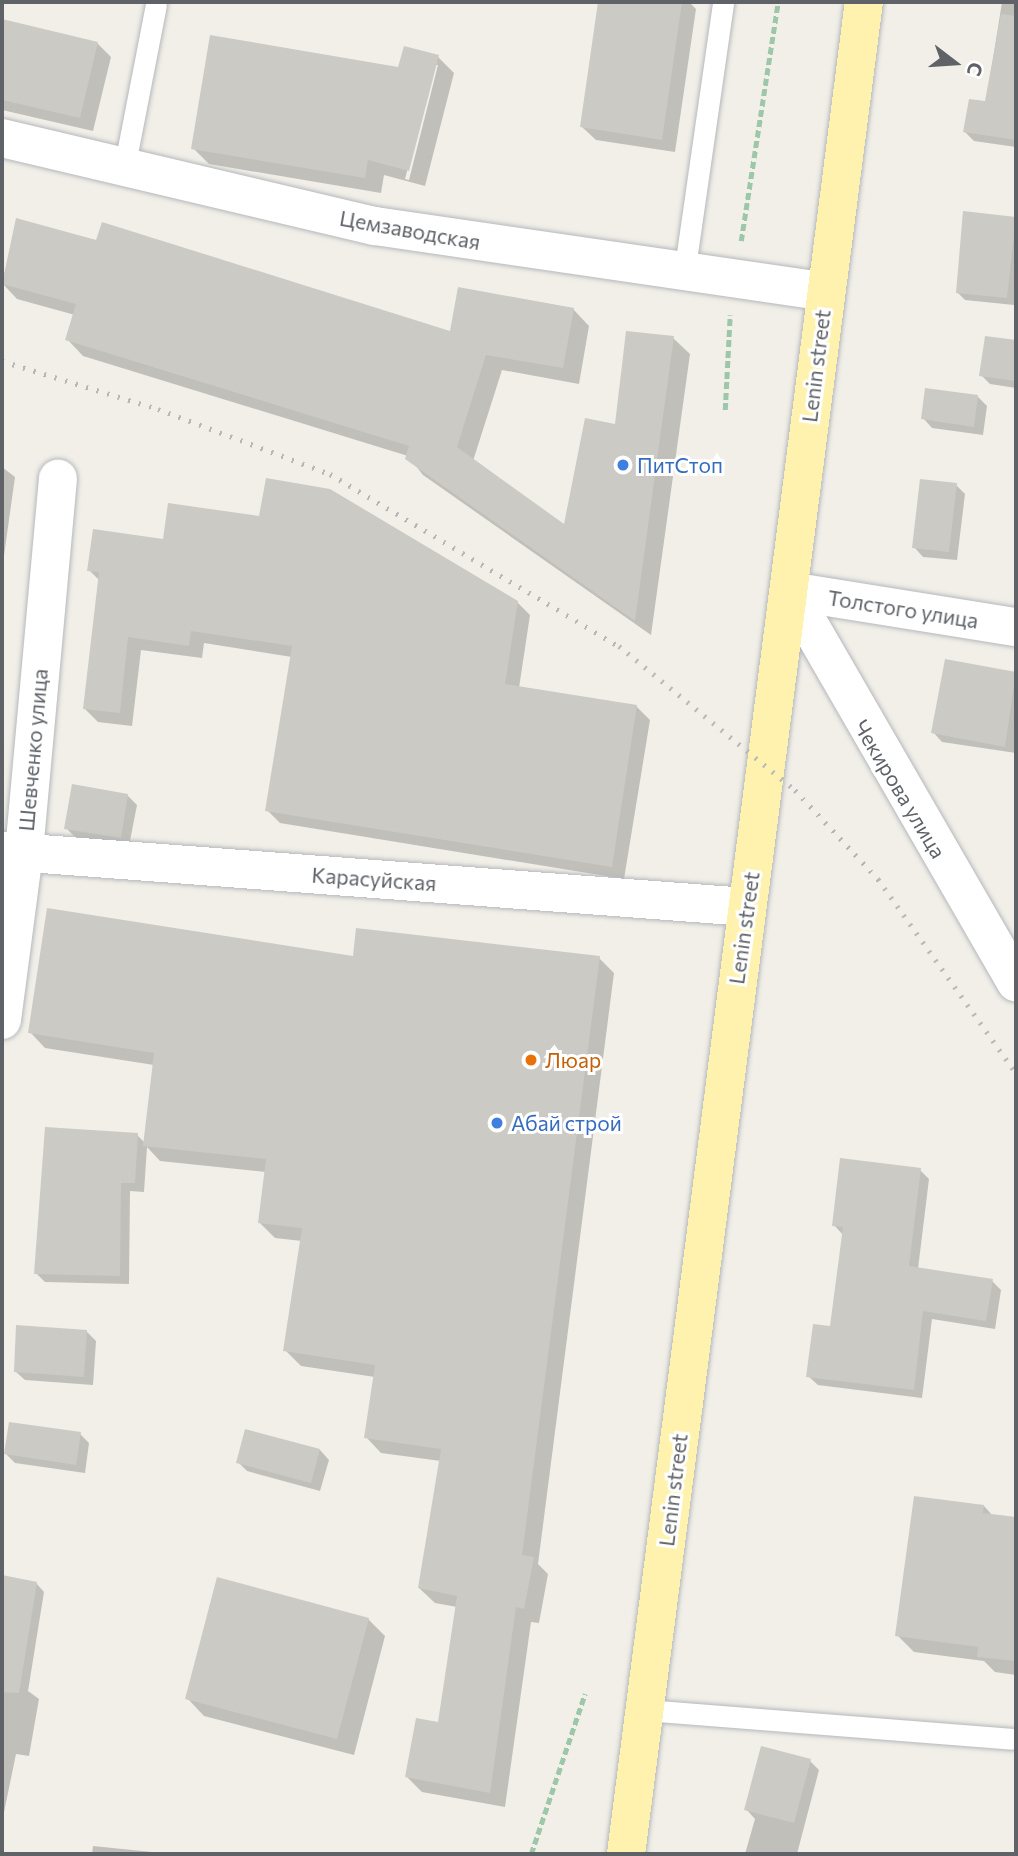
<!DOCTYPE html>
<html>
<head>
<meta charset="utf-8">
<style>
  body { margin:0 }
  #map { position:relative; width:1018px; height:1856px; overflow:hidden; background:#f1efe8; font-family:Commissioner,sans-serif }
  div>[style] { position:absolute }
  .shadow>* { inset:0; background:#0003 }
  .building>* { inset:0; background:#cccac5 }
  .path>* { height:4.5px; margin-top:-2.25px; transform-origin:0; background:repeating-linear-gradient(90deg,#9cc7a9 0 7px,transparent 0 10.5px) }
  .roads { filter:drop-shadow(0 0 2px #b5b8bc) drop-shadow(0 0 2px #b5b8bc) }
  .lane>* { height:21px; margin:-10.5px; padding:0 10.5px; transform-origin:10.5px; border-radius:10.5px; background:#fff }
  .street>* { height:38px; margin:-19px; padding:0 19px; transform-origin:19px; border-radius:19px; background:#fff }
  .primary>* { height:38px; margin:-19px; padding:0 19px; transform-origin:19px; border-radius:19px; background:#fff2af }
  .rail>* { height:5px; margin-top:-2.5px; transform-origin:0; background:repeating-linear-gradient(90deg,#b6b7b8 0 2px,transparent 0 11px) }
  .dots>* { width:19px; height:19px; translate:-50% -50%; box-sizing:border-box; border:4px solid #fff; border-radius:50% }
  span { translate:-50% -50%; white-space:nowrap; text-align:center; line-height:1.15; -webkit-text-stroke:6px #fff; paint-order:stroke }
  .street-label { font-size:21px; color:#5f6368 }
  .shop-label { font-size:21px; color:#366cbe }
  .left { translate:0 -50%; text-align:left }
  .food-label { font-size:21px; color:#c56008 }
  .frame { position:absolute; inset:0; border:4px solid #5f6368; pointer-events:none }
  .north { position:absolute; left:920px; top:28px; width:70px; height:70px; -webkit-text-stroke:5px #fff; paint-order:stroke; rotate:107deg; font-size:19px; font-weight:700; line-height:28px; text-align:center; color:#5f6368 }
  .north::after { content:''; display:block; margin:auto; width:24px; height:32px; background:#5f6368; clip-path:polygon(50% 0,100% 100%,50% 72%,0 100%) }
</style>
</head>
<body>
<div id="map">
  <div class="shadow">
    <i style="clip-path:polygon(600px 2px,689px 2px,696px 9px,675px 152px,596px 140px,582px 127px)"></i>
    <i style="clip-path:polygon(1002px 2px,1016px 2px,1016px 147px,974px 141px,965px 132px,986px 103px)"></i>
    <i style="clip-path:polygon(2px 21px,97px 43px,111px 57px,93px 131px,2px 110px)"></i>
    <i style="clip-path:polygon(evenodd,438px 57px,454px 73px,425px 186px,384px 175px,381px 193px,209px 164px,193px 148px,438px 57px,434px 65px,438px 65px,409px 180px,405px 179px,434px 65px)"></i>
    <i style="clip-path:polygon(964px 213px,1016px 219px,1014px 305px,965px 300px,958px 293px)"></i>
    <i style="clip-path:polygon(18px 220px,452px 333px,573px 309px,589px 326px,579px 384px,502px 370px,473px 461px,565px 527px,617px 426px,673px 338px,690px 354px,651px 635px,423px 475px,408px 456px,83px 356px,67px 339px,75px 315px,17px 299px,2px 283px)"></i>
    <i style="clip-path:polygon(987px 338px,1016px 342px,1016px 388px,990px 384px,981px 375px)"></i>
    <i style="clip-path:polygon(978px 397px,987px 406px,983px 435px,932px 428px,923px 418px)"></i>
    <i style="clip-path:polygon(2px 467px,15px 477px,2px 570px)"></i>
    <i style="clip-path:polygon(956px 485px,965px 494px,957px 560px,923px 557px,914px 547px)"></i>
    <i style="clip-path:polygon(89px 570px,517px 602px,530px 615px,519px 688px,637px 707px,650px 720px,624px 879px,280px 823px,267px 810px,292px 657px,204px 643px,202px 658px,141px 650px,132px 726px,98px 722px,85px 709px,100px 581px)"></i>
    <i style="clip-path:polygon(946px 661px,1016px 674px,1016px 753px,942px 742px,933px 732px)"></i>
    <i style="clip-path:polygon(127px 795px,137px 805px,129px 846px,75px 837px,66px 828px)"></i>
    <i style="clip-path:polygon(354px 958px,599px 958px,614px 973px,538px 1564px,548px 1574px,539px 1623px,531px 1622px,505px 1807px,422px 1792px,407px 1777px,439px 1724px,457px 1607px,435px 1603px,419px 1588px,441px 1461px,381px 1453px,366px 1437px,375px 1377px,301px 1366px,285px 1350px,302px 1241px,275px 1238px,260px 1223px,266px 1172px,160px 1161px,147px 1147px,144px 1192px,130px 1191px,129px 1284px,45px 1282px,36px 1273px,137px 1135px,145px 1143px,154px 1065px,45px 1048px,30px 1032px)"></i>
    <i style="clip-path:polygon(920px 1170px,929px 1179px,918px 1269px,992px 1281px,1001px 1290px,995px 1329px,932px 1319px,922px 1398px,818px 1385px,808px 1376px,831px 1328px,843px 1235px,834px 1225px)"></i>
    <i style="clip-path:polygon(86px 1331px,96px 1341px,93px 1385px,25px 1380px,15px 1371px)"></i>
    <i style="clip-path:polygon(80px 1434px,89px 1443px,85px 1473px,15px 1463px,6px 1454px)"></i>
    <i style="clip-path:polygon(320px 1450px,329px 1460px,320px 1491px,247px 1471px,238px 1462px)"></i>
    <i style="clip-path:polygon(984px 1506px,993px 1516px,1016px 1518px,1016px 1675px,995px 1672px,984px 1661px,914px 1652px,897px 1635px)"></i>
    <i style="clip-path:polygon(2px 1577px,36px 1583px,44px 1592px,28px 1691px,39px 1699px,29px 1756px,16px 1754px,2px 1822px)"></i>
    <i style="clip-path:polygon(368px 1619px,385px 1636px,354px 1755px,204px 1716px,187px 1698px)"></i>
    <i style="clip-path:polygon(810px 1761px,819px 1770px,797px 1854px,745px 1854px,755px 1819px,746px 1809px)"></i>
    <i style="clip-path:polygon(93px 1846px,162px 1853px,163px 1854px,92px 1854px)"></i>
  </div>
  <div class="building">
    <i style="clip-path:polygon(598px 2px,682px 2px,662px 140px,580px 127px)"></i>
    <i style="clip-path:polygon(1001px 14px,1016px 16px,1016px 140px,963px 132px,969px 99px,985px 101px)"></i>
    <i style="clip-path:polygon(2px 19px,98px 42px,80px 118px,2px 100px)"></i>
    <i style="clip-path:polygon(210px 35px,398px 67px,404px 46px,439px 55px,409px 171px,368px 160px,365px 178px,191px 149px)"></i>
    <i style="clip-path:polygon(963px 211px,1016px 217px,1007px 298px,956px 293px)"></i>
    <i style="clip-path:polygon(16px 218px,96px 240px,102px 222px,450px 331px,458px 287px,574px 308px,563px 368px,486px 355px,457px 447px,564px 524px,585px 418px,615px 424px,626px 331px,674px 336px,635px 621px,405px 459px,409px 446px,65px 340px,76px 304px,2px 284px)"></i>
    <i style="clip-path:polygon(985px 336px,1016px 340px,1016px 381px,979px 376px)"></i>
    <i style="clip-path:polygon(925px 388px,978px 395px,974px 427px,921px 419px)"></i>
    <i style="clip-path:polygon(266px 478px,330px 489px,518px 601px,505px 684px,637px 705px,612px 867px,265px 811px,292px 646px,191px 631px,189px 646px,128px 637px,120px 713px,83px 709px,99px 572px,87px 571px,93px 529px,163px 539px,168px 503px,259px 516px)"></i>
    <i style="clip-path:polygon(920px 479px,957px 483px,949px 552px,912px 548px)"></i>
    <i style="clip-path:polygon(945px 659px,1016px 672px,1005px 747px,931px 733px)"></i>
    <i style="clip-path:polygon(72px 784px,128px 794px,121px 838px,64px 829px)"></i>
    <i style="clip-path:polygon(47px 908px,353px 956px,356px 928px,600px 956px,522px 1555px,534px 1557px,524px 1609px,516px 1607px,490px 1793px,405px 1777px,416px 1718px,438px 1722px,457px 1596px,418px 1588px,441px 1449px,364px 1438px,375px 1365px,283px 1351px,302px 1228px,258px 1223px,266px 1159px,143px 1146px,154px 1053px,28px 1033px)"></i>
    <i style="clip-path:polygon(45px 1127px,138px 1133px,135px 1183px,121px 1183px,120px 1276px,34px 1274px)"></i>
    <i style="clip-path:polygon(840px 1158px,921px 1168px,909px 1266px,993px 1279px,986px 1321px,923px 1311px,914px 1390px,806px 1377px,813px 1324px,830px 1326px,843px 1227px,832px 1226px)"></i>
    <i style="clip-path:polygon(16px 1325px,87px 1330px,84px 1377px,14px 1372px)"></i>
    <i style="clip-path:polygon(9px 1422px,81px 1432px,76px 1465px,4px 1454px)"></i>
    <i style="clip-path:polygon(245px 1429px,320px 1449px,311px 1483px,236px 1463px)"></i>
    <i style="clip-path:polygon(914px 1496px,984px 1505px,983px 1513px,1016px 1517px,1016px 1661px,977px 1657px,978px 1647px,895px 1636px)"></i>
    <i style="clip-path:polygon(2px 1575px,37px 1582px,19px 1693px,2px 1692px)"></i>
    <i style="clip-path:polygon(217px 1577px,369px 1618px,337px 1739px,185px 1699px)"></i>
    <i style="clip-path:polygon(761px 1746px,811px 1759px,794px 1823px,744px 1810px)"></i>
  </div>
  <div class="path">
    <i style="left:741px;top:241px;width:242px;rotate:-81.2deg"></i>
    <i style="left:725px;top:410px;width:95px;rotate:-87deg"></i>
    <i style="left:531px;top:1854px;width:169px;rotate:-71.4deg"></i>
  </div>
  <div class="roads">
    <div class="lane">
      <i style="left:124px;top:169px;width:167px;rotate:-79deg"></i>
      <i style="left:684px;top:274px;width:275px;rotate:-81.8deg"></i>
      <i style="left:646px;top:1710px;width:367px;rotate:4.5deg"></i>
    </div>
    <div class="street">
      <i style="left:2px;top:138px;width:383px;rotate:13.3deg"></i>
      <i style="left:375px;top:226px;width:455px;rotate:8.3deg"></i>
      <i style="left:790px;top:591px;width:452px;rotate:60deg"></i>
      <i style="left:790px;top:591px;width:229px;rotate:9.1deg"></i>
      <i style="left:2px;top:851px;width:746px;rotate:4.3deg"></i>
      <i style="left:2px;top:1020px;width:169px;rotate:-82.5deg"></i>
      <i style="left:24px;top:852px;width:375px;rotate:-84.8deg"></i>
    </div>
    <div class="primary">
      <i style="left:626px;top:1854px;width:1867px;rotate:-82.68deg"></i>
    </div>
  </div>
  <div class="rail">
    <i style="left:2px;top:361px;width:163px;rotate:17.1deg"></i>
    <i style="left:158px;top:409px;width:184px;rotate:20.7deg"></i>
    <i style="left:330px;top:474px;width:336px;rotate:30.8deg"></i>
    <i style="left:619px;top:646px;width:227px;rotate:39.3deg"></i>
    <i style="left:795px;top:790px;width:122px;rotate:47deg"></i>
    <i style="left:878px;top:879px;width:238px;rotate:54.6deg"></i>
  </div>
  <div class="dots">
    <i style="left:623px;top:465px;background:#3f7fe0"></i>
    <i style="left:531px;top:1060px;background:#e8710a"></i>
    <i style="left:497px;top:1123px;background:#3f7fe0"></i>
  </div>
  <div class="street-label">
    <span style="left:410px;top:230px;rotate:10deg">Цемзаводская</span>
    <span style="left:816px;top:366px;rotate:-83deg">Lenin street</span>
    <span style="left:903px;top:609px;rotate:9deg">Толстого улица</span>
    <span style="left:33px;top:750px;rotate:-85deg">Шевченко улица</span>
    <span style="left:900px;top:789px;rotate:59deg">Чекирова улица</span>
    <span style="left:374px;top:879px;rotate:4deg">Карасуйская</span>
    <span style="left:744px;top:928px;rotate:-82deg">Lenin street</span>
    <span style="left:673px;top:1490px;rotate:-83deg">Lenin street</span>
  </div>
  <div class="shop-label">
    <span class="left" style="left:637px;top:465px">ПитСтоп</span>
    <span class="left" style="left:511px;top:1123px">Абай строй</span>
  </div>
  <div class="food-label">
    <span class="left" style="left:545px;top:1060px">Люар</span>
  </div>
  <div class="frame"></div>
  <div class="north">С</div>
</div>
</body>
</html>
